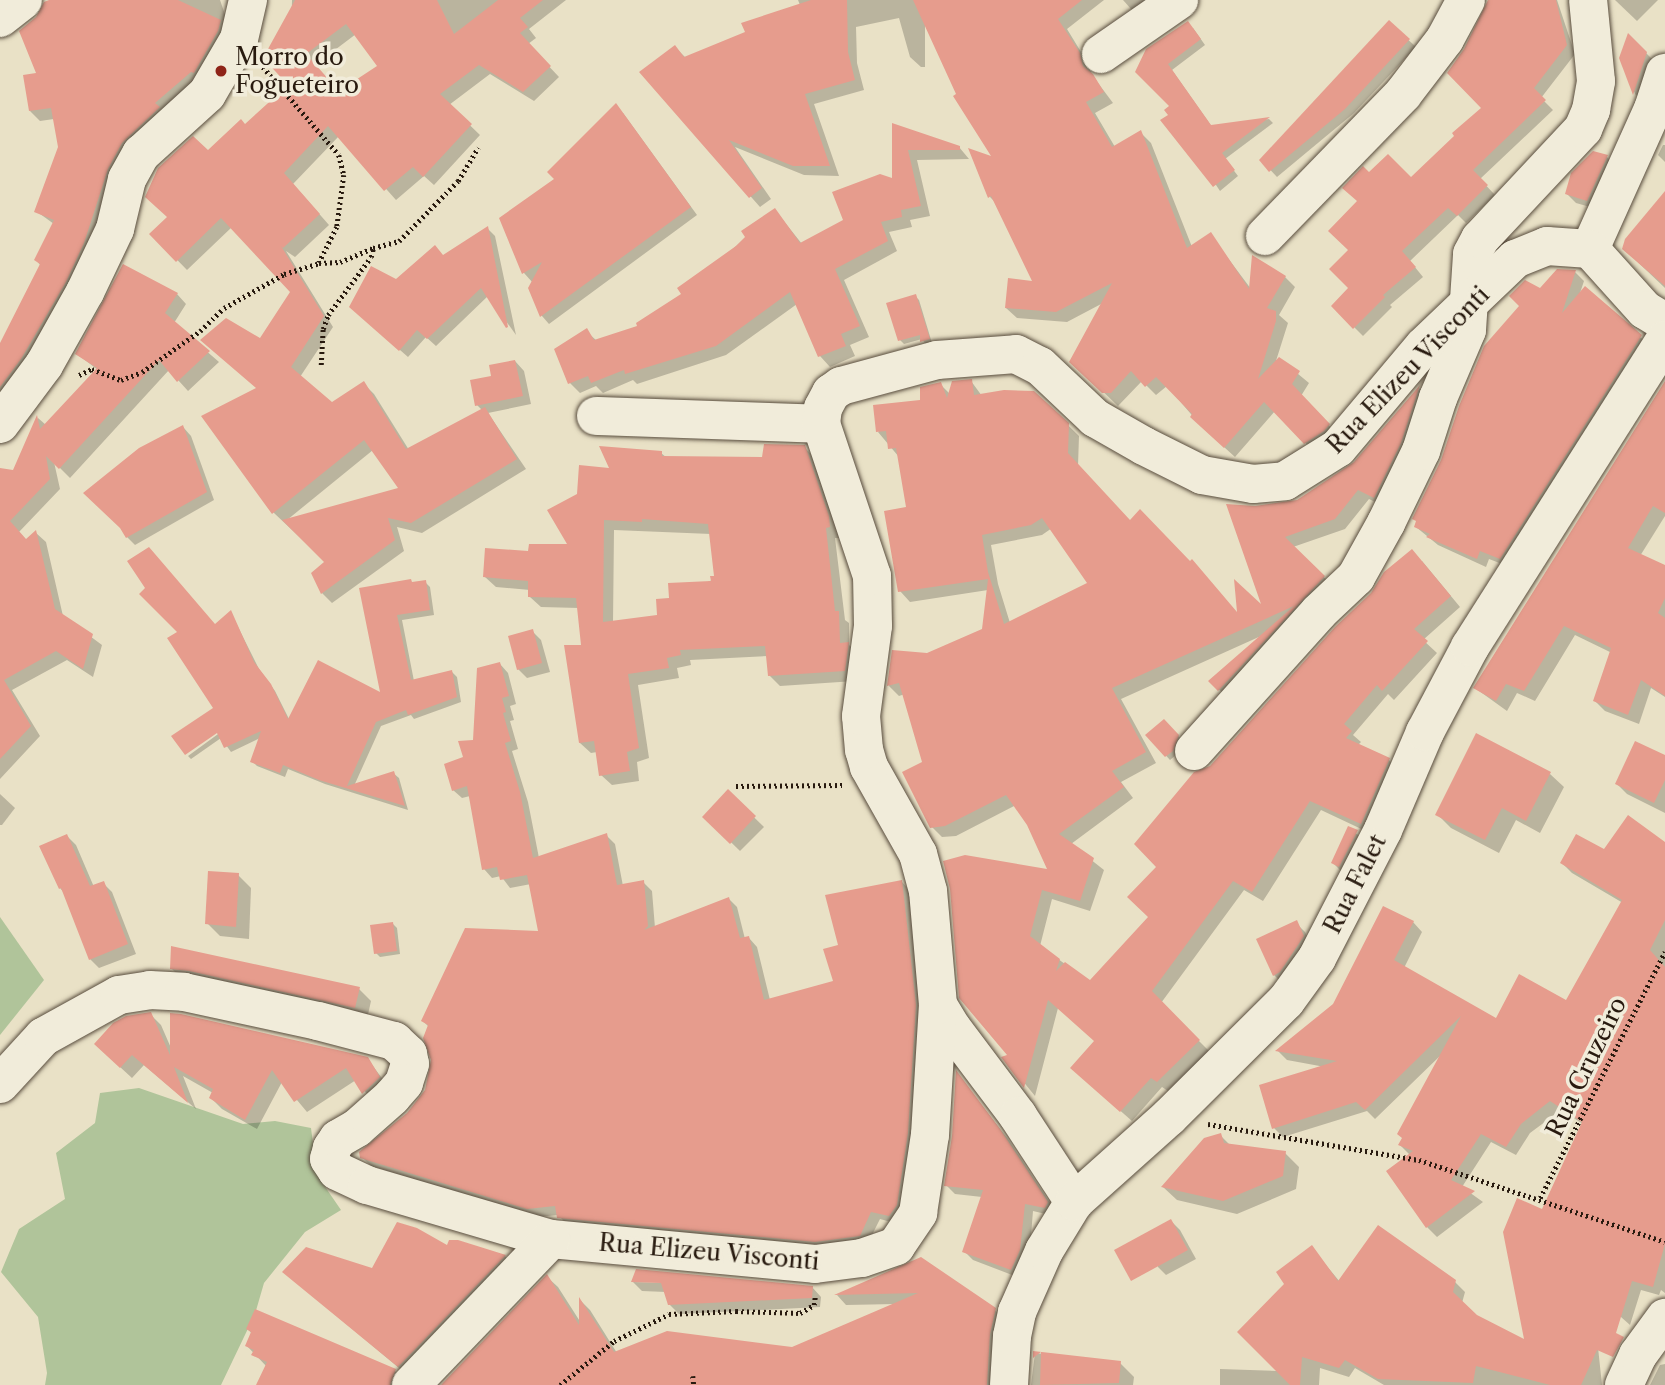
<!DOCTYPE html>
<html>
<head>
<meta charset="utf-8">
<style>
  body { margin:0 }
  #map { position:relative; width:1665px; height:1385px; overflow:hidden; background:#e9e1c6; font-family:"Libre Caslon Text",serif }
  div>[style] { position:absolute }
  .green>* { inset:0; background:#b0c49a }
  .shadow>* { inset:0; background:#0003 }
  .building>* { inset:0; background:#e69c8d }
  .path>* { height:4.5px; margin-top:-2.25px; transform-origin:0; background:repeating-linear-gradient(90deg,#281a0f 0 2px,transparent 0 5.5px) }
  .roads { filter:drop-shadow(0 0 2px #584c3d) drop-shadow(0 0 2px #584c3d) }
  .minor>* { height:38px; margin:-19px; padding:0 19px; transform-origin:19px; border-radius:19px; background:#f1ecda }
  .dots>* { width:19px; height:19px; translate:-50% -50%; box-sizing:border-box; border:4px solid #f1ecda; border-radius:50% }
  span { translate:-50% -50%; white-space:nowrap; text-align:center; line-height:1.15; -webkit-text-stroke:7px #f1ecda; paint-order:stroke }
  .poi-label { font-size:24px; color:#281a0f }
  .left { translate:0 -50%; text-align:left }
  .street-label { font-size:24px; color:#281a0f }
</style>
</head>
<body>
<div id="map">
  <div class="green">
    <i style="clip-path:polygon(0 917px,44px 980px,0 1035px)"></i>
    <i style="clip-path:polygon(139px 1088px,243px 1124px,275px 1121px,311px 1128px,317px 1175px,341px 1210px,305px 1232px,264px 1283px,255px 1314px,221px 1385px,45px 1385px,47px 1373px,38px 1317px,1px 1272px,19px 1229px,65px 1199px,56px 1153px,95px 1123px,100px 1093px)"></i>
  </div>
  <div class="shadow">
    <i style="clip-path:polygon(54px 0,220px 0,230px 29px,0 410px,0 347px,41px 266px,36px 260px,54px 224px,36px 211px,60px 147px,54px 119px,40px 121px,30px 111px)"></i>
    <i style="clip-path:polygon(evenodd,292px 0,566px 0,529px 29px,536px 38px,528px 44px,559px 77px,534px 101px,490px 74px,449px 105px,480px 135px,434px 185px,424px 176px,396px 200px,339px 136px,293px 184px,329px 225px,295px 257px,286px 251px,333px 327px,300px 377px,332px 404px,364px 384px,374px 394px,409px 450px,482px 410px,477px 405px,493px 377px,515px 361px,524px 371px,531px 404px,488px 413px,526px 469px,422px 533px,397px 527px,404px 551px,332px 603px,322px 593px,327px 563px,274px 513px,204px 417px,258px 389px,292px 292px,232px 227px,187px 270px,152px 234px,169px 217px,209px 152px,246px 126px,290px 85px,292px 0,356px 34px,380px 66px,340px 92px,315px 65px,356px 34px,292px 0,373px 450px,401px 489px,287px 520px,373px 450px)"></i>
    <i style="clip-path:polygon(798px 0,1104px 0,1067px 29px,1089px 65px,1092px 75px,1113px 103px,1095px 113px,1115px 147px,1141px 133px,1151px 143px,1192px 247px,1210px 234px,1251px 289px,1285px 277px,1295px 287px,1279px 315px,1288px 323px,1275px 364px,1280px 359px,1309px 383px,1301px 396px,1338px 435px,1315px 453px,1275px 411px,1235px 457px,1202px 427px,1167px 386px,1156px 395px,1142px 381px,1118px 406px,1071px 361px,1103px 303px,1067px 322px,1017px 318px,1006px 308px,1035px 283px,997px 204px,990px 197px,995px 159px,958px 95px,925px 22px,925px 67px,921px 67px,910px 57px,899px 18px,856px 27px,857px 63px,864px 90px,814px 104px,839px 176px,804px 175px,735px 147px,771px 199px,760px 207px,641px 72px,675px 47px,686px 58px,747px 33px,800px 5px)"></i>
    <i style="clip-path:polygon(1123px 0,1165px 0,1139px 18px)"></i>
    <i style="clip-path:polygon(1491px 0,1557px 0,1575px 54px,1541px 98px,1553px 110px,1480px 179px,1495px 195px,1466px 223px,1458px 215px,1410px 261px,1423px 277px,1390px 305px,1392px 307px,1363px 336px,1333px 306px,1351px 288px,1350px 250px,1359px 201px,1369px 174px,1411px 180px,1483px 108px,1466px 50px)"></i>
    <i style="clip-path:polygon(1615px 0,1658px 0,1637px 21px)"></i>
    <i style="clip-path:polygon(1389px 22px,1416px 47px,1354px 113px,1277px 177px,1261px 160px)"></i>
    <i style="clip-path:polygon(1193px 28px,1205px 45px,1172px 70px,1212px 127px,1269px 119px,1273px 123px,1225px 159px,1238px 176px,1220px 191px,1170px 116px,1172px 107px,1137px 72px)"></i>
    <i style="clip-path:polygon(1629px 36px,1655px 62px,1643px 102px,1635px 94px,1621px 58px)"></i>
    <i style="clip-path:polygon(623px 113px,697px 215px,549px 324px,542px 316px,530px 288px,533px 283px,524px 273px,501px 219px,556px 179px)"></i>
    <i style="clip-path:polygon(894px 125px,959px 147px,969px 159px,917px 160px,930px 216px,910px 220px,912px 227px,889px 232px,897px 251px,844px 280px,869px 337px,850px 345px,855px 356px,830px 367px,820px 356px,797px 304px,726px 355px,637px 384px,633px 380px,603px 393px,596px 386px,580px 393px,570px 383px,586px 331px,597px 341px,639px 327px,683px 295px,775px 210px,802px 244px,845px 221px,894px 181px)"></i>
    <i style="clip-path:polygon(1663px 145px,1665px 145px,1665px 162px,1658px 155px)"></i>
    <i style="clip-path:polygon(1593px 153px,1607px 157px,1616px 166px,1597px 209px,1576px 203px,1567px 194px)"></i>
    <i style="clip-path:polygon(1665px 194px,1665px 288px,1624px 249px)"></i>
    <i style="clip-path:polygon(487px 228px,495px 236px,516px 335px,488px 296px,436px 346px,426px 337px,408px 357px,360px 315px,397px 281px,443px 256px)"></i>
    <i style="clip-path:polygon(1575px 272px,1584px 281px,1579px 296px,1647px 342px,1510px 567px,1489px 559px,1486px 567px,1438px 545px,1416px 527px,1540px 290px)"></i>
    <i style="clip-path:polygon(177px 294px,186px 304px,174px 323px,219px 362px,188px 391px,169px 370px,70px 478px,54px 462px,60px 489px,19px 532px,27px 541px,36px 533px,46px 542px,63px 616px,102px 645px,93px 677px,67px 660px,12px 690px,40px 736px,0 779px,0 469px,14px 472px,38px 418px,46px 425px,98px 370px,77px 354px)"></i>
    <i style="clip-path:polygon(915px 296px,919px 300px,932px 343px,926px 345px,922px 339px,904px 344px,900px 340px)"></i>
    <i style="clip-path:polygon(evenodd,971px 381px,982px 396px,1034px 392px,1079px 436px,1078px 466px,1130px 522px,1239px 615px,1265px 610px,1255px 508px,1297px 501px,1356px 464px,1420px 388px,1429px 397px,1385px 507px,1369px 499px,1345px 529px,1293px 547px,1334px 587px,1230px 700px,1210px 681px,1261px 636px,1121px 699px,1156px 763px,1121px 782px,1133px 798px,1071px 844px,1104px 870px,1090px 911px,1052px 899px,1040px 946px,1090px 982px,1150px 917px,1159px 867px,1211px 767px,1422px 561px,1460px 607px,1423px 640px,1437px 653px,1394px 700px,1388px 694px,1353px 735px,1361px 742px,1358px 745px,1389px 760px,1399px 770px,1372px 834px,1321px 810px,1263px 901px,1244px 890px,1161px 1003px,1209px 1051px,1168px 1091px,1162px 1087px,1132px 1121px,1083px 1078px,1096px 1041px,1058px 1008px,1035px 1096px,1004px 1058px,1010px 1056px,961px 997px,1050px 871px,1029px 824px,1016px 805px,956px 836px,942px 837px,931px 826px,924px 763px,905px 694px,899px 696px,889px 686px,893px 652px,927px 655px,984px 630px,988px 590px,910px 602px,900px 591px,908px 508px,899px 457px,878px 432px,922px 401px,940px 384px,950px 394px,971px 381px,1052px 528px,1090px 583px,1010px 623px,998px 584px,991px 545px,1042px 535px,1052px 528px)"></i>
    <i style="clip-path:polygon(1665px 382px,1665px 516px,1640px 556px,1665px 567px,1665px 697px,1651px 688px,1639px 724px,1605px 711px,1595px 701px,1612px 653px,1575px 635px,1535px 701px,1517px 693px,1507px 711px,1475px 688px)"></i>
    <i style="clip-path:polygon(183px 427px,191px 436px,214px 500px,135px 545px,127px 537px)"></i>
    <i style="clip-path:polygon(evenodd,804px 447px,815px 458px,839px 538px,835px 538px,845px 620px,849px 623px,849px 645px,859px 654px,855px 681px,780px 686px,769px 675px,768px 656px,690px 660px,691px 665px,677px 668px,679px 678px,638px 685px,649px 758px,637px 762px,639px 781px,612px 785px,601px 775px,597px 752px,591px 753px,580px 743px,583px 647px,579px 608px,541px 607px,530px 597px,530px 590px,496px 587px,485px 577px,530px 553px,570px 546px,578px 495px,611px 470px,661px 453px,667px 458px,764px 459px,804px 447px,614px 530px,711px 534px,716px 578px,671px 600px,659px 617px,613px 623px,614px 530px)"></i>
    <i style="clip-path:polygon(425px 582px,430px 587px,434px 615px,402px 620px,414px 681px,452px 672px,457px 677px,461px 702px,414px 719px,411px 715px,381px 726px,354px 786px,393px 773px,399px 778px,408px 810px,325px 784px,288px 769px,285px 777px,257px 766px,252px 761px,260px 738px,231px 752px,221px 738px,191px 759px,188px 756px,225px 729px,215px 709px,216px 626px,231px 613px,259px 669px,275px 691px,289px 719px,382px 695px,361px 590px)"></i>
    <i style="clip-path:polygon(532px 631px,541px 640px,550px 672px,527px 678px,518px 669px)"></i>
    <i style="clip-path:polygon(500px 664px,508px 673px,516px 704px,510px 706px,514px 720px,510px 721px,518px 749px,512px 751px,528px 802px,539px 858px,606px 835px,615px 844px,623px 886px,643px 882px,652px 891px,655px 928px,729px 899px,737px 907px,745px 939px,749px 938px,757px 947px,770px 1000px,835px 982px,840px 946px,902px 882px,910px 891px,924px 1015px,916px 1142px,898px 1224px,880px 1219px,868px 1243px,824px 1250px,568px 1225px,558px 1215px,537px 1217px,371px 1166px,362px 1157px,408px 1115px,426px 1091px,433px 1060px,429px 1027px,423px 1021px,540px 933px,531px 884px,510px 888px,501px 876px,492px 878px,484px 869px,470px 796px,462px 798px,453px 790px,474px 742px)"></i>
    <i style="clip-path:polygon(1164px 721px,1182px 740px,1176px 755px,1170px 760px,1148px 736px)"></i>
    <i style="clip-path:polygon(1665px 757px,1665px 813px,1627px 794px,1617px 784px)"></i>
    <i style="clip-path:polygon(1550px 774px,1564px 787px,1540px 833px,1516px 820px,1499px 853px,1451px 828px,1437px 814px)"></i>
    <i style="clip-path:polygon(728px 792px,764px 827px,740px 851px,705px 817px)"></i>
    <i style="clip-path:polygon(0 794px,15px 808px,2px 825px,0 825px)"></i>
    <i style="clip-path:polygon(1349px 828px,1366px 841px,1342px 872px,1333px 863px)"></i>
    <i style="clip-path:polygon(67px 836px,76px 845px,94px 887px,103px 883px,112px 892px,136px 954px,99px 968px,90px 959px,65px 894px,60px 888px)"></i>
    <i style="clip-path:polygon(1665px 844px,1665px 1293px,1661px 1290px,1659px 1295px,1641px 1290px,1630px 1325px,1621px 1317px,1598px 1241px,1587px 1244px,1602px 1385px,1384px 1385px,1355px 1368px,1349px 1377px,1320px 1368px,1319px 1385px,1220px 1385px,1220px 1369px,1278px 1371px,1287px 1284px,1312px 1248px,1340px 1282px,1455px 1282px,1465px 1292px,1462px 1303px,1476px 1316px,1527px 1342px,1543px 1211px,1583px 1124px,1561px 1110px,1530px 1133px,1516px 1155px,1491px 1142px,1462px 1187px,1483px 1202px,1437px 1237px,1427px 1227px,1410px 1155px,1400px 1145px,1442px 1054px,1375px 1119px,1367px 1111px,1283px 1137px,1274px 1128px,1325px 1067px,1287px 1060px,1278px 1051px,1335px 1005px,1413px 922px,1422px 932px,1404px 968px,1497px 1020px,1567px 1002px,1623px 903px,1572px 873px,1562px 863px,1604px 852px)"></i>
    <i style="clip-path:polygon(238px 875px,251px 888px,249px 939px,220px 936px,207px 923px)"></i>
    <i style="clip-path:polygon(1296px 923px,1305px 932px,1312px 946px,1283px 984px,1274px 975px)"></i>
    <i style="clip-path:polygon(393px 924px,397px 928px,400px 954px,380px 957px,376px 953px)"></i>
    <i style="clip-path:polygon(172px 969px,359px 989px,371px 1001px,367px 1019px,184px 981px)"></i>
    <i style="clip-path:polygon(150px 1014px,161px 1025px,171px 1048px,367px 1058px,390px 1089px,375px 1104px,356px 1080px,307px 1112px,282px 1082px,257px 1129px,222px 1109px,211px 1098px,213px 1093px,183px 1076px,196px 1109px,144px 1065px,132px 1078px,107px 1055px)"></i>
    <i style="clip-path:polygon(957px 1074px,1008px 1139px,1056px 1212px,1054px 1216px,1033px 1211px,1029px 1260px,1020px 1278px,973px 1260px,964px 1251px,982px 1197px,955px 1194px,946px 1185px,954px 1137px)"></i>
    <i style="clip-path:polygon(1220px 1135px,1231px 1146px,1285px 1153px,1299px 1167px,1296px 1189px,1237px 1214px,1177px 1200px,1163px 1187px)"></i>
    <i style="clip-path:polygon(1171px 1221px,1180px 1230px,1196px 1259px,1166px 1275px,1158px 1267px,1154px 1231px)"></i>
    <i style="clip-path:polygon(447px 1248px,505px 1256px,516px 1268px,411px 1378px,284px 1272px,372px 1270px)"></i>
    <i style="clip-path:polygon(921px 1259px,994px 1309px,1006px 1321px,999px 1385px,444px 1385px,547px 1277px,558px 1287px,581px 1323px,581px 1301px,590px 1310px,617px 1353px,793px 1349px,896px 1304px,846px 1305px,837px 1295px)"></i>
    <i style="clip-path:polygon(633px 1282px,812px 1287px,821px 1297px,820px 1307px,679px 1314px,669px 1304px,666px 1292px,642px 1291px)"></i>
    <i style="clip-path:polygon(248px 1329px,395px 1371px,406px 1382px,404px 1385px,258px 1385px,267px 1367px,247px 1346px,252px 1334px)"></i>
    <i style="clip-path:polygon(1035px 1353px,1120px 1363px,1134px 1377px,1133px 1385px,1031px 1385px)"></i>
    <i style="clip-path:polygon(1665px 1364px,1665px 1385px,1650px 1385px,1660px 1365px)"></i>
  </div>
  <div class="building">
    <i style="clip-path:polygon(49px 0,178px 0,221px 20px,218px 31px,194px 73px,191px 72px,155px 103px,160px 107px,122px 143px,108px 169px,84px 243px,66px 282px,21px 359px,0 387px,0 343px,40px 264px,34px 260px,54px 220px,34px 212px,58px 147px,51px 108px,29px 111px,23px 75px,36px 73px,19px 31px,36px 17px,44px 2px)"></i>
    <i style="clip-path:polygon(evenodd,295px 0,437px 0,454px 34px,498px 0,543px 0,520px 18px,528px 27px,520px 33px,551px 66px,523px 92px,479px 65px,440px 94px,472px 124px,423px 177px,413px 167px,384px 191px,328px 126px,284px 173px,320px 214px,283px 248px,281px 246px,324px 316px,291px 367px,332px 402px,364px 381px,406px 449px,485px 407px,517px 459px,411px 523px,388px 518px,395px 540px,321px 594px,311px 573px,324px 562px,282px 520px,398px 488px,364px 440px,272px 514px,201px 416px,256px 388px,200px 340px,226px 318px,260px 338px,290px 292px,221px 218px,176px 262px,149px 234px,167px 217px,145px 197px,158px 168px,193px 136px,208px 150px,241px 119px,245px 124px,288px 85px,263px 58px,295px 0,346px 24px,377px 66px,339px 91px,306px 54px,346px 24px)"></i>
    <i style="clip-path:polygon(811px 0,847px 0,848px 52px,855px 80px,805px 94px,830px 166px,793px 166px,729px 140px,762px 188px,749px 198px,639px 72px,675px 45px,684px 57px,745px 32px,741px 23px)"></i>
    <i style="clip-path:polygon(913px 0,1082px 0,1058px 19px,1080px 53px,1083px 66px,1093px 74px,1104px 92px,1086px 102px,1112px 147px,1141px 130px,1187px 248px,1211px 232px,1249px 289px,1252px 255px,1286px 276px,1267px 308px,1276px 311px,1276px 321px,1258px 379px,1279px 357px,1300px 371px,1292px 384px,1330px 424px,1324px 431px,1304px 444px,1264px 402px,1224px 448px,1190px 417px,1192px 414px,1156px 377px,1145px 387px,1131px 371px,1111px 393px,1102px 393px,1069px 362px,1112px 283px,1056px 312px,1005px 308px,1008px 278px,1032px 281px,991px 196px,988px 198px,968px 148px,991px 156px,953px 96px,956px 94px)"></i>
    <i style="clip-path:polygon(1488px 0,1556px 0,1567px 45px,1534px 88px,1546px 100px,1473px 170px,1488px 185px,1457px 216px,1448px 208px,1402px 251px,1416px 267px,1383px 295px,1385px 297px,1353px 329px,1331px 306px,1348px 288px,1329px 269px,1348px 250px,1328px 231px,1357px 201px,1342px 188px,1363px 166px,1369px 172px,1388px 154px,1411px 177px,1454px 136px,1452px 133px,1481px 108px,1447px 73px,1464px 49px)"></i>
    <i style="clip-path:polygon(1389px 20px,1410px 39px,1345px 109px,1269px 172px,1259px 160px)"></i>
    <i style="clip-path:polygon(1188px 21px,1201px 39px,1168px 64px,1211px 125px,1270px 117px,1222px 153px,1235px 170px,1213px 187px,1160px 120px,1168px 115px,1164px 110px,1169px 106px,1135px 72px,1146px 49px)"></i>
    <i style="clip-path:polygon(1628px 33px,1647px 52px,1633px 95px,1619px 58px)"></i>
    <i style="clip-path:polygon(616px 103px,691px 207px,540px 317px,528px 288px,542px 262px,522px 274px,499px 218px,554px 179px,547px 172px)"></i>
    <i style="clip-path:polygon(892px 123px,960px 146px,960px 150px,908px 150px,921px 206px,901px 210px,902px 217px,881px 222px,888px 241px,835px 269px,860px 326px,841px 334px,846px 346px,818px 357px,790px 292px,716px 346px,625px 374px,624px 370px,591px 383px,588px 376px,568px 384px,554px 349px,587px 328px,594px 340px,637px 326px,636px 323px,681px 294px,677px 288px,736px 246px,745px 237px,741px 231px,775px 208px,800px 243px,843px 220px,832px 192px,880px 174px,892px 178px)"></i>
    <i style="clip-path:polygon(1593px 151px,1608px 155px,1587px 201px,1565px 194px,1571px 173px)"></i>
    <i style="clip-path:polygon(1665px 191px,1665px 286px,1622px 249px,1625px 239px)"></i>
    <i style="clip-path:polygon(488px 226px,508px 327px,506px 328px,481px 288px,427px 339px,417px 330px,399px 351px,349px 307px,371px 266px,396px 279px,435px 245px,443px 255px)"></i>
    <i style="clip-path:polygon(123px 264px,178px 293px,165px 313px,210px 351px,177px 382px,159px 360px,59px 469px,46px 456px,50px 479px,10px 521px,26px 539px,36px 530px,55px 609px,93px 634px,83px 669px,56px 651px,4px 680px,31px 726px,0 759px,0 468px,13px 470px,37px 415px,40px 429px,97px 368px,75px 354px)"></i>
    <i style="clip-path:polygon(1557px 269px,1576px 270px,1562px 313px,1585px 286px,1642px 335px,1500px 559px,1480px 551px,1477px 559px,1426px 537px,1430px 534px,1414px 527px,1416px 521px,1412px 519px,1441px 460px,1459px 406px,1484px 346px,1519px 306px,1509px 296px,1525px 280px,1540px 288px)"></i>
    <i style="clip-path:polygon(916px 294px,930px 339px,920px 342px,920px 335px,898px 341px,886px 303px)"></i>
    <i style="clip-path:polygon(515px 360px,523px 396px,475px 406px,470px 380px,491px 376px,489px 365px)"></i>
    <i style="clip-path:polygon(evenodd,972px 379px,974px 395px,1004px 390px,1034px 391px,1069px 423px,1068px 453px,1130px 520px,1140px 509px,1190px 561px,1192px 559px,1237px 612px,1234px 579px,1261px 604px,1226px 504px,1255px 506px,1297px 500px,1354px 462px,1420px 385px,1401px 443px,1374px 498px,1358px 490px,1335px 519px,1285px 537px,1325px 576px,1218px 691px,1208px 681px,1294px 606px,1112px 688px,1146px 752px,1112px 771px,1124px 787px,1059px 834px,1094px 858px,1080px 901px,1042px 890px,1030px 936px,1060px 959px,1056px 971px,1065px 962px,1090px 980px,1148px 917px,1127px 897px,1156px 867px,1134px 844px,1194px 772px,1210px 766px,1335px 627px,1371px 593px,1384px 572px,1412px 549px,1451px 596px,1414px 629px,1428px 641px,1382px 691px,1377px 685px,1344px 724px,1352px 731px,1346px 738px,1390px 758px,1361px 824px,1310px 801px,1252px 892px,1233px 881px,1152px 991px,1200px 1040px,1157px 1082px,1151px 1078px,1120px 1112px,1070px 1068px,1094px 1041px,1048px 1000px,1024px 1088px,1001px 1057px,1007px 1055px,959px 998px,950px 889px,943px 861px,965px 855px,1047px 869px,1027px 825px,1006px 795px,945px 826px,930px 828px,902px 772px,922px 762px,899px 683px,887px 686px,892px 650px,927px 653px,982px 629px,988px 579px,898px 592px,884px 511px,906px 507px,896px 448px,888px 449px,886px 431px,876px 432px,873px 405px,920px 400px,920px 387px,941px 382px,947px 398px,952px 381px,972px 379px,1042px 518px,1087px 583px,1004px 624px,988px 572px,982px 535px,1031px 525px,1042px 518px)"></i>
    <i style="clip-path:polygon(1665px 381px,1665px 513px,1653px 506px,1628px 548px,1665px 565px,1665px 598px,1658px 613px,1665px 618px,1665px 696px,1641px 680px,1628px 715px,1593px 701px,1611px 648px,1564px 626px,1524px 691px,1506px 684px,1496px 701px,1473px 688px)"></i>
    <i style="clip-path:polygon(183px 425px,207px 492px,126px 538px,120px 528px,83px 493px,139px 448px)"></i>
    <i style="clip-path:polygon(evenodd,764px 444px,805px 445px,829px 516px,830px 527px,826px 528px,835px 611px,839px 611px,840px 643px,849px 642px,845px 671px,768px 676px,765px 646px,680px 650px,681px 655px,667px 658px,669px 668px,628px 674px,639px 748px,627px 752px,630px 771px,599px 776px,594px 741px,579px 743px,564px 645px,581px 645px,576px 598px,528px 597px,528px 581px,483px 577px,485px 548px,528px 551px,529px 544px,567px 544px,547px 510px,577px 494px,579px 465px,609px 468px,599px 446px,662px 451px,662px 456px,762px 457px,764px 444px,642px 519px,708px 524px,714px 576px,710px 576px,711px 581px,668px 583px,669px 598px,656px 599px,657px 615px,603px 622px,604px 520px,642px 522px,642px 519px)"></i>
    <i style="clip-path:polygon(149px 547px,215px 624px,231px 610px,254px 662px,271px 684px,288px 719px,318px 660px,380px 692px,359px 588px,411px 579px,412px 582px,426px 580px,430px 610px,397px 615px,411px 680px,452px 670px,457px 697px,408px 715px,406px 710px,376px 722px,347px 786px,394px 771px,405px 806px,319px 780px,283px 765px,280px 773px,250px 762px,261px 731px,224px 748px,217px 733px,185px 755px,171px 736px,213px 708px,167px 638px,177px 632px,139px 594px,145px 588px,127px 561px)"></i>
    <i style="clip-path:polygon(533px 629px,542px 663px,517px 670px,508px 636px)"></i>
    <i style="clip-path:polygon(500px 662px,509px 696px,502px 698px,506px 712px,503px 713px,511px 741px,505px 743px,520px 792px,533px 858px,607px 833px,617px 885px,644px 880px,648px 926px,644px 930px,729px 897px,740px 938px,749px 936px,764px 1000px,833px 981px,823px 949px,838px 945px,825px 895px,902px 880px,916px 1005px,908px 1133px,897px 1205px,889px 1216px,871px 1212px,860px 1236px,815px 1242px,557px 1218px,555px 1206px,527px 1209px,360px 1158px,359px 1152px,407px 1113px,425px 1090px,431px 1060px,423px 1038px,428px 1025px,421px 1021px,465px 928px,538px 931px,527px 875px,500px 880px,497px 867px,482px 870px,467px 786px,452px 791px,444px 764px,463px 757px,458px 741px,473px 740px,477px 668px)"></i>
    <i style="clip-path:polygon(1164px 719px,1179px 735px,1173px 751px,1165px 757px,1145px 735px)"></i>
    <i style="clip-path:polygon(1476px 733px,1551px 772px,1526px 821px,1502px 808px,1485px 840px,1435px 815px)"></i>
    <i style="clip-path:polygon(1635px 741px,1665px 755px,1665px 780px,1654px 803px,1615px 784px)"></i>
    <i style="clip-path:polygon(728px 789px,756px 816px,730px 844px,702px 817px)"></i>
    <i style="clip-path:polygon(1628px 815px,1665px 842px,1665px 920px,1650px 950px,1665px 967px,1665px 1244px,1653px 1287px,1632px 1281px,1616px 1333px,1624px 1337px,1613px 1357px,1597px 1350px,1581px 1385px,1550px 1385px,1476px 1366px,1473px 1383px,1378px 1379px,1345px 1360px,1339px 1368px,1302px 1357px,1300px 1385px,1290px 1385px,1237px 1332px,1284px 1284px,1276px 1272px,1312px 1245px,1338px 1281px,1378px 1225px,1456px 1280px,1453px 1292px,1477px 1315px,1524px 1339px,1503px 1232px,1517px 1198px,1542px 1209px,1582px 1122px,1550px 1101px,1521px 1124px,1506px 1147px,1481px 1134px,1451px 1180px,1475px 1191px,1426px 1228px,1386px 1171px,1413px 1151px,1398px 1145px,1402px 1138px,1397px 1134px,1461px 1016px,1365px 1110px,1356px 1102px,1272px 1129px,1259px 1085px,1337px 1061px,1275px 1051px,1333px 1004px,1383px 906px,1414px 921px,1394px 960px,1496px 1018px,1519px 974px,1566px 1000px,1622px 900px,1560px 863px,1576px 834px,1604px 849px)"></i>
    <i style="clip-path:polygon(1348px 826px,1358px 830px,1339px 867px,1331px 863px)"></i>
    <i style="clip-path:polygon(67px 834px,90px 886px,104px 881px,128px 944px,89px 960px,61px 888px,59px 889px,39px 846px)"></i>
    <i style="clip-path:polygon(208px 871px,239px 873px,236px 927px,205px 924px)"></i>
    <i style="clip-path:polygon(1297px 920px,1304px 936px,1280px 972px,1273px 976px,1256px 939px)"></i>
    <i style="clip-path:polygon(393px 922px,397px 951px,374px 954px,370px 925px)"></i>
    <i style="clip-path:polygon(171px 946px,360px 987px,355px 1008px,189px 971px,170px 969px)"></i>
    <i style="clip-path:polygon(151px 1012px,170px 1055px,170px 1013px,181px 1014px,368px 1057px,380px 1077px,362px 1094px,346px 1068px,294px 1102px,272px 1070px,245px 1120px,209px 1098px,213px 1089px,174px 1067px,188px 1103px,132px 1055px,120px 1068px,94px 1044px,113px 1023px,126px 1016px)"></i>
    <i style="clip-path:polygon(956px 1070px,1000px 1129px,1048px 1202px,1045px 1208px,1025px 1204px,1020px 1250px,1011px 1270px,962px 1252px,983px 1190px,944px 1186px,952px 1136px)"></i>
    <i style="clip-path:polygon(1221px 1133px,1224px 1143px,1286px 1151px,1283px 1176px,1223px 1201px,1161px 1187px,1204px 1138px)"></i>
    <i style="clip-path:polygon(1171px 1219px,1188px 1250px,1131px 1281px,1114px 1250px)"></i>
    <i style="clip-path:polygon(397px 1222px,417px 1228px,447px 1245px,449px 1240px,458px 1240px,506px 1255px,398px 1367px,282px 1272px,306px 1247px,372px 1268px)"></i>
    <i style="clip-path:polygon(921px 1257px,996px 1308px,990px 1334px,987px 1385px,441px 1385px,547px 1274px,579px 1325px,579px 1297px,614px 1352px,667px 1331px,792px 1347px,918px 1293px,834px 1295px)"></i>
    <i style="clip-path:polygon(636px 1269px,813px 1286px,812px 1298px,668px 1305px,661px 1283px,631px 1282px)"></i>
    <i style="clip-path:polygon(255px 1309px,396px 1369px,390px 1385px,256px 1385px,267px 1362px,251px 1355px,254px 1350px,245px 1346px,251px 1332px,246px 1329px)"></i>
    <i style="clip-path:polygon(1033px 1351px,1121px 1361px,1119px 1383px,1040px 1385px,1041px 1352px,1033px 1358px)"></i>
  </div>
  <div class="path">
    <i style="left:263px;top:67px;width:116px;rotate:49.2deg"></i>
    <i style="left:339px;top:155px;width:21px;rotate:76deg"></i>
    <i style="left:344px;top:175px;width:52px;rotate:97.7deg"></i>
    <i style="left:337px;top:227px;width:40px;rotate:116.6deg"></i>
    <i style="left:321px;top:365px;width:36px;rotate:-87deg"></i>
    <i style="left:323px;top:329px;width:15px;rotate:-70deg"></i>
    <i style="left:328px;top:315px;width:72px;rotate:-53.4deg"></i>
    <i style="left:371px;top:257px;width:8px;rotate:-76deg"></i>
    <i style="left:79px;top:375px;width:14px;rotate:-25deg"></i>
    <i style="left:92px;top:369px;width:31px;rotate:21deg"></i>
    <i style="left:121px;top:380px;width:22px;rotate:-21deg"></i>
    <i style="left:142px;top:372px;width:71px;rotate:-35.3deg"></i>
    <i style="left:200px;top:331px;width:33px;rotate:-44deg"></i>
    <i style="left:224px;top:308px;width:69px;rotate:-29.5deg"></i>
    <i style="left:284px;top:274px;width:37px;rotate:-17deg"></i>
    <i style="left:319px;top:263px;width:21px;rotate:-3deg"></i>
    <i style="left:340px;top:262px;width:36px;rotate:-23deg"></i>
    <i style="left:373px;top:248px;width:27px;rotate:-15deg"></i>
    <i style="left:399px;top:241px;width:84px;rotate:-45.5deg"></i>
    <i style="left:458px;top:181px;width:39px;rotate:-59deg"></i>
    <i style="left:736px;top:786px;width:106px;rotate:-0.5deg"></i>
    <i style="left:1208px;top:1124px;width:214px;rotate:9.7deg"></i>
    <i style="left:1419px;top:1160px;width:259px;rotate:18.4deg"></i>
    <i style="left:1540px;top:1198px;width:276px;rotate:-63.1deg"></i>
    <i style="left:693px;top:1376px;width:9px;rotate:84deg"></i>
    <i style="left:560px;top:1385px;width:70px;rotate:-39.2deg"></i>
    <i style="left:614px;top:1341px;width:61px;rotate:-26.1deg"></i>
    <i style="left:669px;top:1314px;width:67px;rotate:-2.6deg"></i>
    <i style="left:736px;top:1311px;width:64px;rotate:1.8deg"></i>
    <i style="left:800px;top:1313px;width:16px;rotate:-30deg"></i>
    <i style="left:814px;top:1305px;width:8px;rotate:-83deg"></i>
  </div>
  <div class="roads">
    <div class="minor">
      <i style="left:0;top:18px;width:29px;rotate:-38deg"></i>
      <i style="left:1101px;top:54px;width:95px;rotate:-34.7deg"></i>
      <i style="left:1265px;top:236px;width:198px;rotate:-45.8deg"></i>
      <i style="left:1403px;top:94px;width:69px;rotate:-52.6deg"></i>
      <i style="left:1445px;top:39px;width:44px;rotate:-61.7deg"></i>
      <i style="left:1590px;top:249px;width:154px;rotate:-65.8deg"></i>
      <i style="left:1653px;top:109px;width:38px;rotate:-72deg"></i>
      <i style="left:596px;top:416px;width:225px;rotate:2deg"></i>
      <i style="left:0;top:424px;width:74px;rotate:-53.3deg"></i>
      <i style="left:44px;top:365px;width:84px;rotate:-60.7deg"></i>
      <i style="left:85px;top:292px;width:70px;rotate:-64.5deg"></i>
      <i style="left:115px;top:229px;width:51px;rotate:-76.5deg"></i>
      <i style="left:127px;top:179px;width:29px;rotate:-61deg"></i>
      <i style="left:141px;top:154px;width:89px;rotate:-42.3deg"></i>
      <i style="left:207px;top:94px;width:64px;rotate:-59.8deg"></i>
      <i style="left:239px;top:39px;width:40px;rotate:-77deg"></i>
      <i style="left:1194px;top:751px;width:187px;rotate:-48deg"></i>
      <i style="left:1319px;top:612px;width:51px;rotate:-43.4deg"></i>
      <i style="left:1356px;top:577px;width:62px;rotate:-60.9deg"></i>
      <i style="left:1386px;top:523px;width:80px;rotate:-64.1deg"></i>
      <i style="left:1421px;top:451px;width:56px;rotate:-72.2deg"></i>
      <i style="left:1438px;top:398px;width:74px;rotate:-66.9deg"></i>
      <i style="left:1467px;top:330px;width:76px;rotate:-86.2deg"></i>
      <i style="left:1472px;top:254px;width:17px;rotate:-62deg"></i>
      <i style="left:1480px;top:239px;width:151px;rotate:-46.9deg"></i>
      <i style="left:1583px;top:129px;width:21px;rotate:-67deg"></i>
      <i style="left:1591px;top:110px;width:29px;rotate:-80deg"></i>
      <i style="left:1596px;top:81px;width:81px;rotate:-95.6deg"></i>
      <i style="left:938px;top:1005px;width:27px;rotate:59deg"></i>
      <i style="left:952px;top:1028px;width:110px;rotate:53.1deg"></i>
      <i style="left:1018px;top:1116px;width:103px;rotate:56.9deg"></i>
      <i style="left:0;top:1084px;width:64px;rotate:-47.5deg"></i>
      <i style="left:43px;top:1037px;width:87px;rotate:-28.9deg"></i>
      <i style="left:119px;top:995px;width:31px;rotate:-9deg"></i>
      <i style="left:150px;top:990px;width:34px;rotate:3deg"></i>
      <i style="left:184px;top:992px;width:137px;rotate:12.2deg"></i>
      <i style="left:318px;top:1021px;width:79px;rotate:14.7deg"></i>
      <i style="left:394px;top:1041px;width:19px;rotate:43deg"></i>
      <i style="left:408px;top:1054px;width:10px;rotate:79deg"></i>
      <i style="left:410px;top:1064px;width:20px;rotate:108deg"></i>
      <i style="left:404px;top:1083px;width:18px;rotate:131deg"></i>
      <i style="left:392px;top:1097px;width:47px;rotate:138.5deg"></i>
      <i style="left:357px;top:1128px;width:22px;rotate:150deg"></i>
      <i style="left:338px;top:1139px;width:11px;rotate:124deg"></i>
      <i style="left:332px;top:1148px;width:11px;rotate:105deg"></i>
      <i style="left:329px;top:1159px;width:14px;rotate:56deg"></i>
      <i style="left:337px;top:1171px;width:33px;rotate:25deg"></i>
      <i style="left:367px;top:1185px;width:192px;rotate:16.4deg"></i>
      <i style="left:551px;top:1239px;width:265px;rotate:5.4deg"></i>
      <i style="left:815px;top:1264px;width:47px;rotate:-7.3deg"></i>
      <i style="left:862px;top:1258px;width:36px;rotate:-19deg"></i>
      <i style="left:896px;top:1246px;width:40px;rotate:-56deg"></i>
      <i style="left:918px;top:1213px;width:79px;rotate:-81.3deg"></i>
      <i style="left:930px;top:1135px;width:130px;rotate:-86.5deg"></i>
      <i style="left:938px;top:1005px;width:114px;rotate:-95deg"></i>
      <i style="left:928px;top:891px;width:38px;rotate:-105deg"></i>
      <i style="left:918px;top:854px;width:100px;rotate:-119.4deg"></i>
      <i style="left:869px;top:767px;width:18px;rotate:-106deg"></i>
      <i style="left:864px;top:750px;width:34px;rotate:-95deg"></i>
      <i style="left:861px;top:716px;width:91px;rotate:-82.4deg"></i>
      <i style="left:873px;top:626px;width:50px;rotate:-91.1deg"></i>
      <i style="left:872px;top:576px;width:160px;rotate:-108.5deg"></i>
      <i style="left:821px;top:424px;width:16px;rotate:-83deg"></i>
      <i style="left:823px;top:408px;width:17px;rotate:-62deg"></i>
      <i style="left:831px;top:393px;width:12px;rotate:-35deg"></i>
      <i style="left:841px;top:386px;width:99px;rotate:-15.2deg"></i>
      <i style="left:937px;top:360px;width:79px;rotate:-4.3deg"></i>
      <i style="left:1016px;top:354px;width:27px;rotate:27deg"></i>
      <i style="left:1040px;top:366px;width:76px;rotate:43.4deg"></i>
      <i style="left:1095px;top:418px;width:56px;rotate:29.7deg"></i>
      <i style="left:1144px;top:446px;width:65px;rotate:26.6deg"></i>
      <i style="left:1202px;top:475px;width:52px;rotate:10deg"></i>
      <i style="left:1253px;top:484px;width:32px;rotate:-5deg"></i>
      <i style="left:1285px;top:481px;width:62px;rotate:-31.9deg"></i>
      <i style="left:1338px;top:448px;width:133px;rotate:-49.9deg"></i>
      <i style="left:1424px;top:346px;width:126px;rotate:-43.7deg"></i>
      <i style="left:1515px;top:259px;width:35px;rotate:-22deg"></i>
      <i style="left:1547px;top:246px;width:43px;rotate:4deg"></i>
      <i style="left:1590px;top:249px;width:82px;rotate:48deg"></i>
      <i style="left:1645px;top:310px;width:23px;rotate:31deg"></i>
      <i style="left:411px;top:1385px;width:202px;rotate:-46.2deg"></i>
      <i style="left:1009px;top:1385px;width:49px;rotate:-86.5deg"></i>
      <i style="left:1012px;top:1336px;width:25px;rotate:-78deg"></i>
      <i style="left:1017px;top:1312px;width:67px;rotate:-66.1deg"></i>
      <i style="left:1044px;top:1251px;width:57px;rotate:-58.5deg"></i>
      <i style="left:1074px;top:1202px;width:127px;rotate:-41.8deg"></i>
      <i style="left:1169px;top:1117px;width:165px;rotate:-44.8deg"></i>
      <i style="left:1286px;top:1001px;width:53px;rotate:-54.2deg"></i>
      <i style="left:1317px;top:958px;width:144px;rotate:-62.7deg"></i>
      <i style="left:1383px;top:830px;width:107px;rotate:-66.8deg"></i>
      <i style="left:1425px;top:732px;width:96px;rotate:-62.1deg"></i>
      <i style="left:1470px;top:647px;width:364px;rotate:-57.6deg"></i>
      <i style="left:1624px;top:1385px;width:33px;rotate:-65deg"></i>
      <i style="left:1638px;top:1355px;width:46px;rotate:-53.9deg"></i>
    </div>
  </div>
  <div class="dots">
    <i style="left:221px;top:71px;background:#8f2418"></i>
  </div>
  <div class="poi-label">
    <span class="left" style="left:235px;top:71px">Morro do<br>Fogueteiro</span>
  </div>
  <div class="street-label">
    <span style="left:1408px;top:370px;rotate:-46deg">Rua Elizeu Visconti</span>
    <span style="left:1355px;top:884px;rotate:-63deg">Rua Falet</span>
    <span style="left:1586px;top:1067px;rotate:-64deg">Rua Cruzeiro</span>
    <span style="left:709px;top:1252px;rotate:5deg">Rua Elizeu Visconti</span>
  </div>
</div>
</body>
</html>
